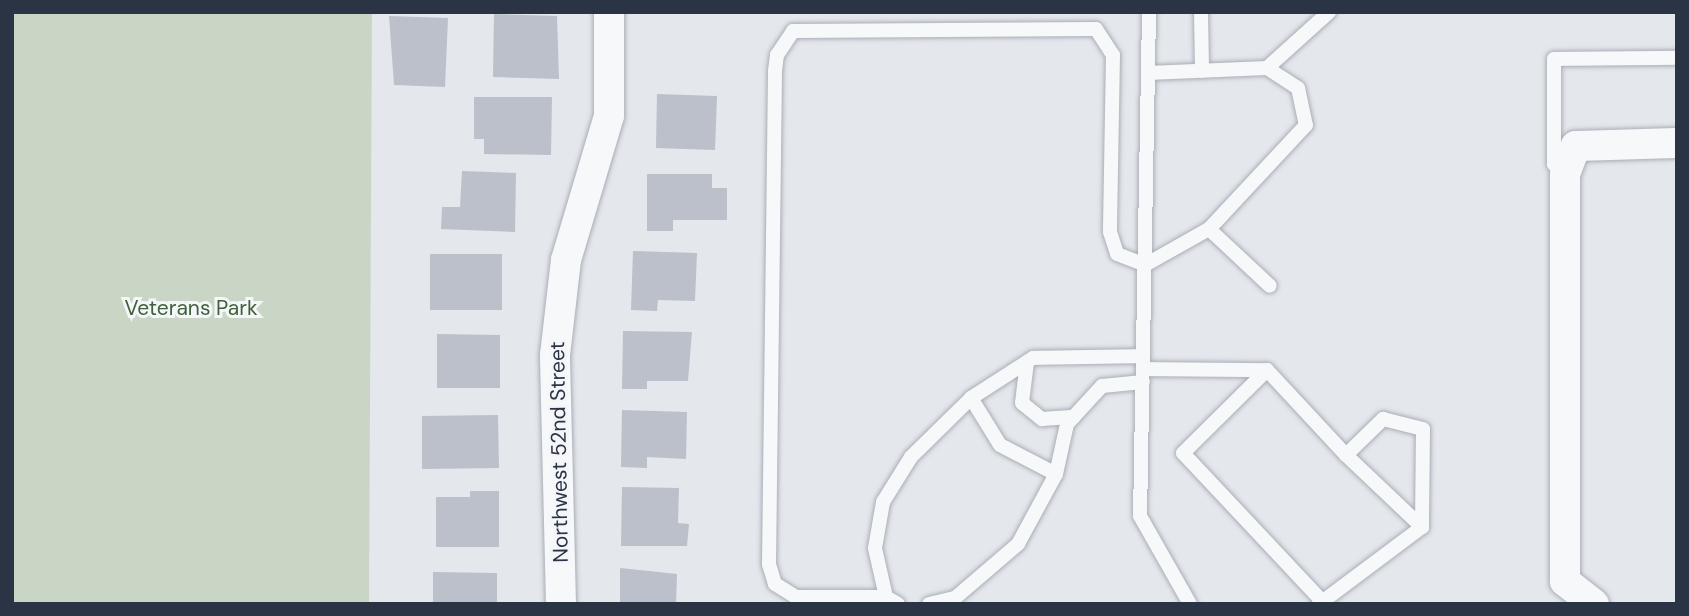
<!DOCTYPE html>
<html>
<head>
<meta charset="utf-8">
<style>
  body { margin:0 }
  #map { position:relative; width:1689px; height:616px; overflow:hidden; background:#e4e7ec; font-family:"DM Sans",sans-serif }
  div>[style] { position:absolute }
  .green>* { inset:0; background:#c9d6c5 }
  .building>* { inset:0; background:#bbc0ca }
  .roads { filter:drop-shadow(0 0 2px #a9aeb7) drop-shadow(0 0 2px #a9aeb7) }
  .lane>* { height:14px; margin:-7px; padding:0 7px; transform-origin:7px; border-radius:7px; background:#f7f8fa }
  .street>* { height:30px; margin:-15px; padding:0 15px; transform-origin:15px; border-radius:15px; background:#f7f8fa }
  span { translate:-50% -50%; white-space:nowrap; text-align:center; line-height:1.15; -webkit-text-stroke:6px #f4f6f9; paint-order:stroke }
  .park-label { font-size:21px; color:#3f6138 }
  .street-label { font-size:21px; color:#2b3445 }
  .frame { position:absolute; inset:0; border:14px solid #2b3445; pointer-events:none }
</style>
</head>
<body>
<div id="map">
  <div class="green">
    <i style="clip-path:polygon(12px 12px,372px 12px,369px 604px,12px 604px)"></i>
  </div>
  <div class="building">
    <i style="clip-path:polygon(494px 14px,557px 16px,559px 79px,493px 77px)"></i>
    <i style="clip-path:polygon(389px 16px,448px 18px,445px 87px,394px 85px)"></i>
    <i style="clip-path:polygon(657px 94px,717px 96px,715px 150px,656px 148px)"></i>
    <i style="clip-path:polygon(474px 97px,552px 97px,551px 155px,484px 154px,484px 139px,474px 139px)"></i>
    <i style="clip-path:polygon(462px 171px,516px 173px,515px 232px,441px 229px,442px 207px,460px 207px)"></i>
    <i style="clip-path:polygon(647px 174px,712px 174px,712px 188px,727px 188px,727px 220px,673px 220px,673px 231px,647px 231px)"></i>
    <i style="clip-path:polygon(633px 251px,697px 253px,695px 301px,658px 300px,657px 311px,631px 310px)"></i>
    <i style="clip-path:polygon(430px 254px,502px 254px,502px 310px,430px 310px)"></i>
    <i style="clip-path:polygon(623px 331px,692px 332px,688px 381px,647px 381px,647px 389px,622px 389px)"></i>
    <i style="clip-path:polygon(437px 334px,500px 335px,500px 388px,437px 388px)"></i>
    <i style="clip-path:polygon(622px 410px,687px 412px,686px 459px,647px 457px,647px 468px,621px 467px)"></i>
    <i style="clip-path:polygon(498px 415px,499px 468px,422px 469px,422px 416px)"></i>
    <i style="clip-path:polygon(622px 487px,679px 488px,678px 523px,689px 524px,687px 546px,621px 546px)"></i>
    <i style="clip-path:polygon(470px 491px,499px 491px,499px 547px,436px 547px,436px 497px,470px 497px)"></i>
    <i style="clip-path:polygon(620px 568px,677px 574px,676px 604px,620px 604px)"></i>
    <i style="clip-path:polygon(433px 572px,497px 573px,497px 604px,433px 604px)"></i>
  </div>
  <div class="roads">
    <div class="lane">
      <i style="left:1149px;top:12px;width:504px;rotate:91.02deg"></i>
      <i style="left:1140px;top:516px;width:101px;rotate:60.4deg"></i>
      <i style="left:1201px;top:12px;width:59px;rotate:89deg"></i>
      <i style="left:1267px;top:68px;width:84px;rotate:-42.1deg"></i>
      <i style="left:1148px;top:73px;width:119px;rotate:-2.4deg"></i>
      <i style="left:1267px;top:68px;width:37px;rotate:33deg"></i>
      <i style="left:1298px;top:88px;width:38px;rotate:78deg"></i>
      <i style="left:1306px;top:125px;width:142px;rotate:133deg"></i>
      <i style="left:1565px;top:174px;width:15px;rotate:-138deg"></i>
      <i style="left:1554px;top:164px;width:105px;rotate:-90deg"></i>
      <i style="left:1554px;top:59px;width:123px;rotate:-0.5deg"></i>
      <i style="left:1027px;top:362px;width:41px;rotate:97deg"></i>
      <i style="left:1022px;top:403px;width:26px;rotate:39deg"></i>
      <i style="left:1042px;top:419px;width:32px;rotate:-4deg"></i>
      <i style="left:1143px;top:369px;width:124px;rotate:0.5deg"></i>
      <i style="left:1267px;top:370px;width:116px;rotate:47.1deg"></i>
      <i style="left:1346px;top:455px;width:52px;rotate:-44.2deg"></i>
      <i style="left:1383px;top:419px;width:41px;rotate:14deg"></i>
      <i style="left:1423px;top:429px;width:98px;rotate:90.6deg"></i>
      <i style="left:1422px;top:527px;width:129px;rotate:143.2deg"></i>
      <i style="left:1267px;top:370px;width:118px;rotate:135.3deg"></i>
      <i style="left:1183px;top:453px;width:203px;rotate:46.8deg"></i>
      <i style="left:971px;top:398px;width:55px;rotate:58.3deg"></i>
      <i style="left:1000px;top:445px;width:63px;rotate:27.4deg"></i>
      <i style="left:1346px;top:455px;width:105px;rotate:43.5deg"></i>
      <i style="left:886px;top:597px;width:90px;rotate:180deg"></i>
      <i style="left:796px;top:597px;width:25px;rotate:-148deg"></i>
      <i style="left:775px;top:584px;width:21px;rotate:-107deg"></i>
      <i style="left:769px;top:564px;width:493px;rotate:-89.3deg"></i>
      <i style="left:775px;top:71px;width:16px;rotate:-83deg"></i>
      <i style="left:777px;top:55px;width:29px;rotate:-56deg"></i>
      <i style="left:793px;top:31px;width:303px;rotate:-0.4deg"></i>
      <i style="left:1096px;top:29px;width:31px;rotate:57deg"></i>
      <i style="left:1113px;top:55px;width:177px;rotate:91deg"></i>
      <i style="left:1110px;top:232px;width:23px;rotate:72deg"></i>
      <i style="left:1117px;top:254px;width:30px;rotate:21deg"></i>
      <i style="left:1145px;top:265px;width:73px;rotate:-29.4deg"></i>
      <i style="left:1209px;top:229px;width:83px;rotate:43.1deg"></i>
      <i style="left:898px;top:604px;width:14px;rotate:-150deg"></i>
      <i style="left:886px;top:597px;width:50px;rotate:-102.7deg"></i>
      <i style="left:875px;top:548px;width:47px;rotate:-80.1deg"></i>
      <i style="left:883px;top:502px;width:53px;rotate:-58.1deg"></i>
      <i style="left:911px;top:457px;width:84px;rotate:-44.5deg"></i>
      <i style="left:971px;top:398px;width:74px;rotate:-32.8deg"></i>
      <i style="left:1033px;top:358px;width:110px;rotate:-1deg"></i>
      <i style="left:929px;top:604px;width:27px;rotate:-13deg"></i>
      <i style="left:955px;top:598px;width:83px;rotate:-40.6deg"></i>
      <i style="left:1018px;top:544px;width:80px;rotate:-61.5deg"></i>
      <i style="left:1056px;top:474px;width:51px;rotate:-77.6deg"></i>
      <i style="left:1067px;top:424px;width:52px;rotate:-47.4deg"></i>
      <i style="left:1102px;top:386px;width:41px;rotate:-5.6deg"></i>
    </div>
    <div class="street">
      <i style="left:561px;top:604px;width:249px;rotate:-91.4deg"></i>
      <i style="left:555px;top:355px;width:96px;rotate:-83.4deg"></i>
      <i style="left:566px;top:260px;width:150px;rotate:-73.4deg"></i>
      <i style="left:609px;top:116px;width:104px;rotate:-90deg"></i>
      <i style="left:1594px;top:604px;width:37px;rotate:-142deg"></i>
      <i style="left:1565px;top:581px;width:407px;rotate:-90deg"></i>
      <i style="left:1565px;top:174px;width:30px;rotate:-69deg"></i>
      <i style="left:1576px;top:146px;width:101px;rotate:-1.7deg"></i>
    </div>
  </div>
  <div class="park-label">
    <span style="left:191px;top:308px">Veterans Park</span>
  </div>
  <div class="street-label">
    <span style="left:559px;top:452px;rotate:-91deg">Northwest 52nd Street</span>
  </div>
  <div class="frame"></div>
</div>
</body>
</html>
